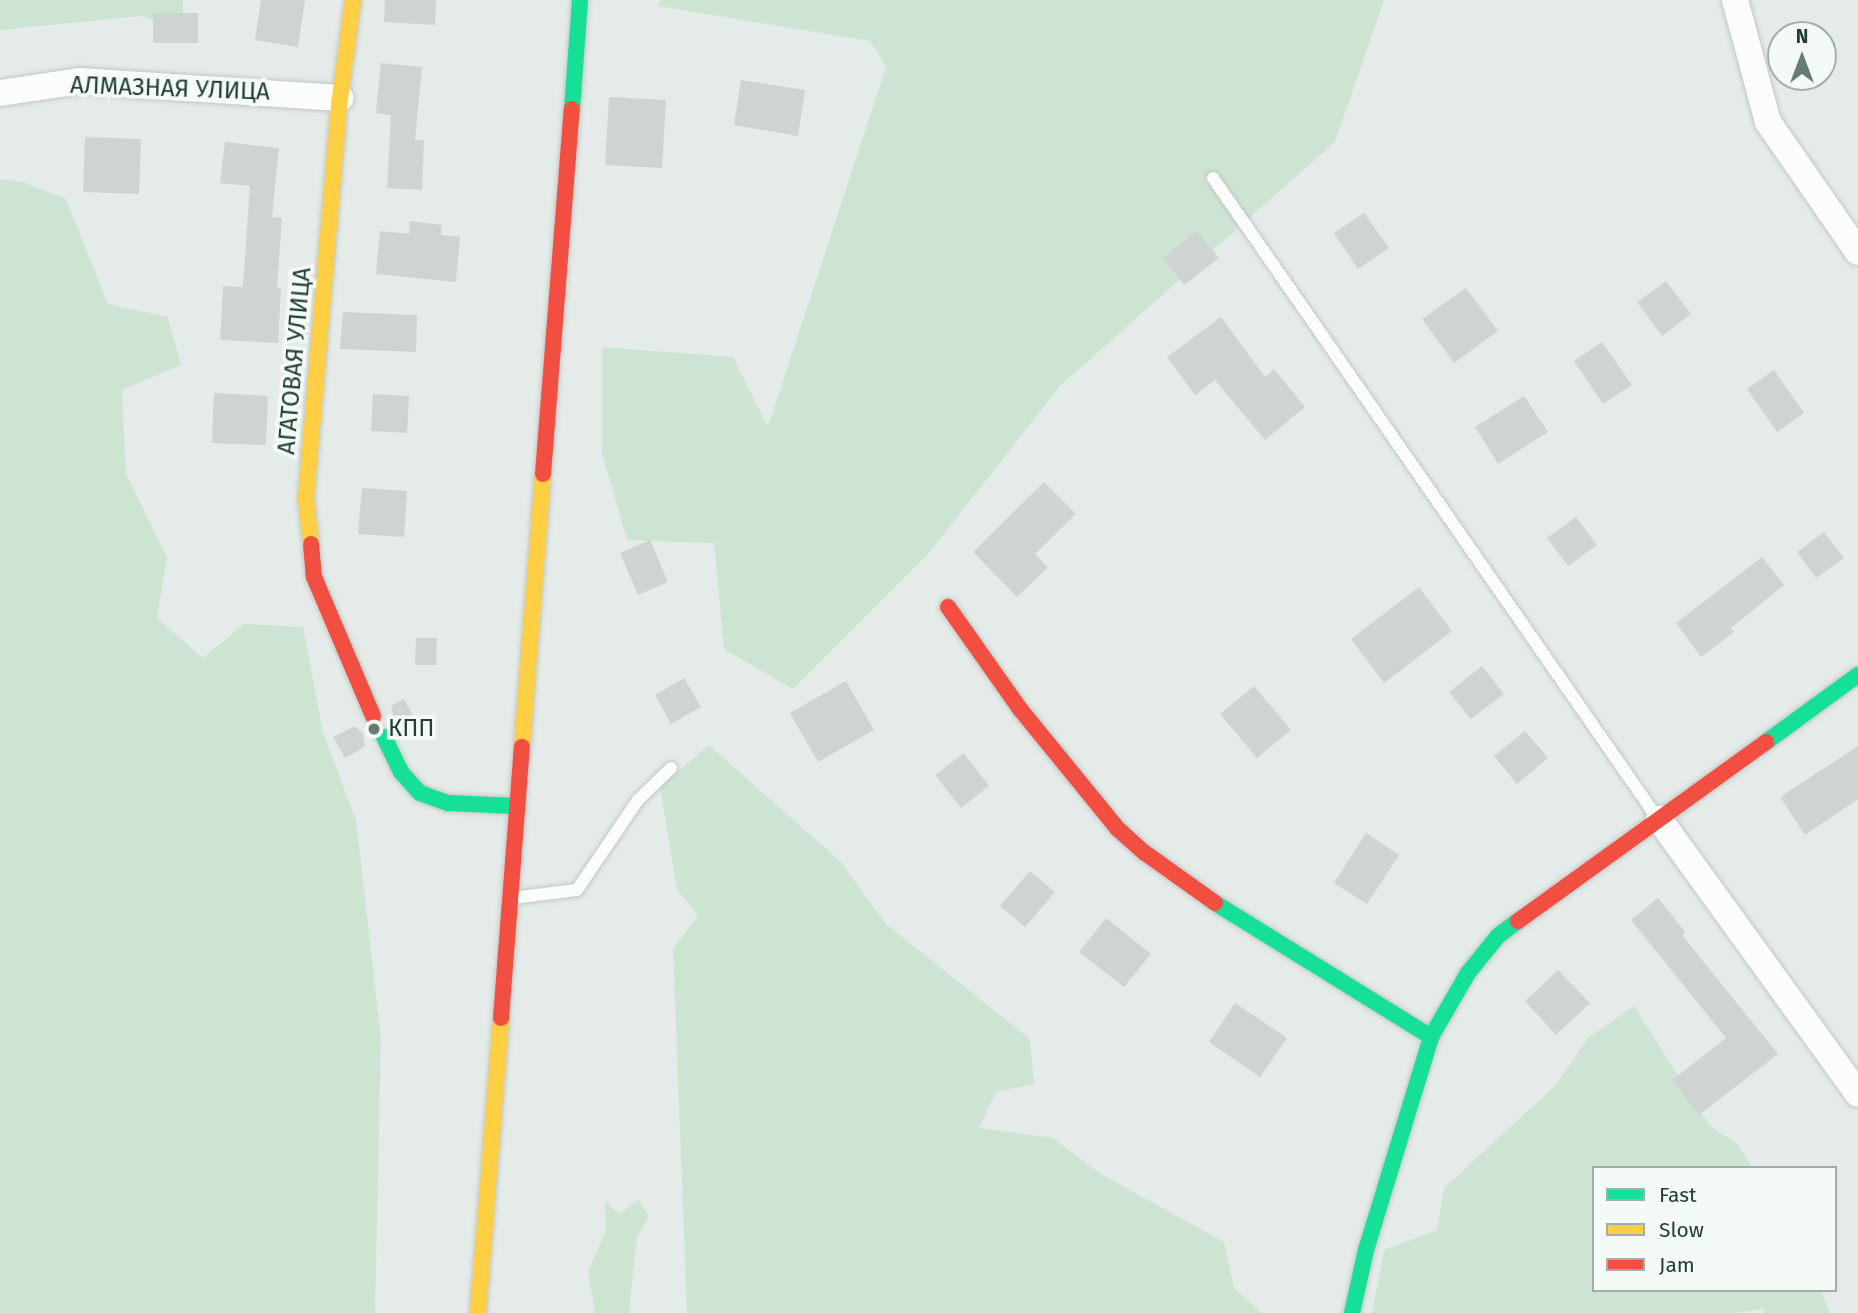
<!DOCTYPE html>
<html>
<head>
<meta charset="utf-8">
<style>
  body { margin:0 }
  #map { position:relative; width:1858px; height:1313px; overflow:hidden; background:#e5ebe8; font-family:"Fira Sans",sans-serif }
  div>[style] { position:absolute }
  .green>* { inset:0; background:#cee4d3 }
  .building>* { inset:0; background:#ced4d1 }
  .roads { filter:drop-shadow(0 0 2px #c2c8c5) drop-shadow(0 0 2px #c2c8c5) }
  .lane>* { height:12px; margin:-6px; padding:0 6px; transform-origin:6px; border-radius:6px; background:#fbfcfc }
  .street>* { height:26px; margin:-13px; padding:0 13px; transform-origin:13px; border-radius:13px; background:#fbfcfc }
  .fast>* { height:16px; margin:-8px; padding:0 8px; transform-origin:8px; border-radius:8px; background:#16e098 }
  .slow>* { height:16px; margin:-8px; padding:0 8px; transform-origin:8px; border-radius:8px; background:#ffcf43 }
  .jam>* { height:16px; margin:-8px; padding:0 8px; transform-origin:8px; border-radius:8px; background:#f24e42 }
  .dots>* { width:19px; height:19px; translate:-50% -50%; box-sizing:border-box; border:4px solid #f4faf6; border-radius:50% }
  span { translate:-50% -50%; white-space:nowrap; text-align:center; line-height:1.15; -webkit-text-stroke:7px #f4faf6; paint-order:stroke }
  .street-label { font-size:24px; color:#223f35 }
  .poi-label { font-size:24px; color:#223f35 }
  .left { translate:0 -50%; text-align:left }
  .legend { position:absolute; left:1592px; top:1166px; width:245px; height:126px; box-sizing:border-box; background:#f4faf6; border:2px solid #a0afa9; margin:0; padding:9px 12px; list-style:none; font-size:21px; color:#223f35 }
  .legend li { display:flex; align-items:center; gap:14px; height:35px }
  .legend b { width:35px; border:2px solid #a0afa9 }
  .north { position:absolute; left:1767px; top:21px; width:70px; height:70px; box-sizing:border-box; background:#f4faf6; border:2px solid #a0afa9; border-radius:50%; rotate:0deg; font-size:19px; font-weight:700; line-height:28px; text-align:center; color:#223f35 }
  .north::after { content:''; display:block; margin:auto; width:24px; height:32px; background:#667b74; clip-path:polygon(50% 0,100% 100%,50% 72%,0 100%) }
</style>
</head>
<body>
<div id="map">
  <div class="green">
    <i style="clip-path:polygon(0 0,183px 0,183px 33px,141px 16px,0 30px)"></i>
    <i style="clip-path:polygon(661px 0,1384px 0,1335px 142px,1061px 385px,928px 554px,793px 689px,724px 649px,714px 543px,627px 540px,602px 453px,602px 347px,733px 357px,768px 427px,886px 67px,870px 41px,658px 6px)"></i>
    <i style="clip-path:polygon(0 179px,23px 182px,66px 199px,108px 304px,168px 317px,181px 365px,122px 390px,126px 473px,167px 557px,157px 618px,203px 658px,244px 624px,303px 627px,323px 733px,356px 820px,381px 1038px,375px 1313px,0 1313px)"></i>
    <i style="clip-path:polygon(709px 745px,841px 862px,886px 924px,1030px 1039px,1034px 1084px,996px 1092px,979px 1128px,1053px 1138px,1101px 1174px,1224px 1242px,1234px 1288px,1262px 1313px,687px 1313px,673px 949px,698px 915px,677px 890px,660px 787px)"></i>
    <i style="clip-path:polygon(1634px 1006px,1710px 1126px,1738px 1144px,1752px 1168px,1594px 1168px,1594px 1290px,1821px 1290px,1830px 1313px,1765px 1313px,1764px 1309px,1732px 1313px,1372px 1313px,1384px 1250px,1437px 1230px,1444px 1188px,1556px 1085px,1588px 1038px)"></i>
    <i style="clip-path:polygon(638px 1199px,649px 1217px,637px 1237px,629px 1313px,595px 1313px,588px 1271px,606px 1231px,605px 1202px,620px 1214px)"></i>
  </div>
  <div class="building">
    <i style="clip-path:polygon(261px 0,305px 0,298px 47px,255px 40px)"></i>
    <i style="clip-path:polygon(385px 0,436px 0,435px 25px,384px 22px)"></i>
    <i style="clip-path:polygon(153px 13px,198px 13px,198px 43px,153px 43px)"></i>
    <i style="clip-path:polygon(381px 63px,422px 67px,415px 140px,424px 140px,422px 190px,387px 188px,391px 115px,376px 113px)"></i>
    <i style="clip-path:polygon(741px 80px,805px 90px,798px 136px,734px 125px)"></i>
    <i style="clip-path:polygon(609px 97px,666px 100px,662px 168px,605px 165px)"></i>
    <i style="clip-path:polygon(85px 137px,141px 139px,139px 194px,83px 192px)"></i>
    <i style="clip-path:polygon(225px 142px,279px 148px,272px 217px,282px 218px,277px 288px,281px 289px,278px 343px,220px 340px,223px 286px,243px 287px,250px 186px,220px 183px)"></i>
    <i style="clip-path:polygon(1364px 213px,1389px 248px,1358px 269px,1334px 233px)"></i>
    <i style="clip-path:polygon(410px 221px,442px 225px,441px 235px,460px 237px,456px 282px,376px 274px,380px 231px,409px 234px)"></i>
    <i style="clip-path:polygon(1197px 231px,1219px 258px,1184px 285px,1163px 258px)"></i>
    <i style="clip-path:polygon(1666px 281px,1691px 314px,1662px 336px,1637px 302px)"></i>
    <i style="clip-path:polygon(1466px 288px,1498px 331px,1454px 363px,1422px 319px)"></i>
    <i style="clip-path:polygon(343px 312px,417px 315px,416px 352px,340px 349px)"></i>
    <i style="clip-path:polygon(1221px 317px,1265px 377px,1274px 369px,1305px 407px,1265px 440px,1215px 380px,1195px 395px,1167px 357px)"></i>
    <i style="clip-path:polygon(1602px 342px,1632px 385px,1603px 404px,1574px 361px)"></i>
    <i style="clip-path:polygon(1774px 370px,1804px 413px,1777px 432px,1747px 389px)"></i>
    <i style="clip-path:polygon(214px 393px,268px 396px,266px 445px,212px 443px)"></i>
    <i style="clip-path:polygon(373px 394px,409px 396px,407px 433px,371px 431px)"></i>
    <i style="clip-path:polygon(1524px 396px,1548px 432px,1498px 464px,1475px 427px)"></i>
    <i style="clip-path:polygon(1044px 482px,1076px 514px,1035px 554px,1048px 567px,1017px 597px,973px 552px)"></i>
    <i style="clip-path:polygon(362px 488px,407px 491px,404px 537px,358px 534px)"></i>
    <i style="clip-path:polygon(1576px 517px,1597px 545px,1568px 566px,1547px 538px)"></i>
    <i style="clip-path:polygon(1824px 532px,1844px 558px,1816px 578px,1797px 552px)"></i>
    <i style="clip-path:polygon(650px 540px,668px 582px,638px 595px,620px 553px)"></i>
    <i style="clip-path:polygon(1762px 557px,1784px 585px,1731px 628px,1734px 632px,1701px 657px,1676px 623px)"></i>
    <i style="clip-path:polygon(1419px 587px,1452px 631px,1384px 683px,1351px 639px)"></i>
    <i style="clip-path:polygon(416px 638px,437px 638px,436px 665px,415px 665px)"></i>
    <i style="clip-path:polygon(1482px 666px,1504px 694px,1471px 719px,1449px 692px)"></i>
    <i style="clip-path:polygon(684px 678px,701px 707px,671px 724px,655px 695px)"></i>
    <i style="clip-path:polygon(846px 681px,874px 730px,818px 762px,790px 713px)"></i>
    <i style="clip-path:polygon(1254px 686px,1291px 730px,1257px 758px,1220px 714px)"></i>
    <i style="clip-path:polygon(404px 699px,415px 720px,402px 727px,394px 719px,391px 706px)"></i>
    <i style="clip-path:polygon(355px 726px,363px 734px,365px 747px,345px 758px,333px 737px)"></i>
    <i style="clip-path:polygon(1525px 731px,1548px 758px,1517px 784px,1494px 756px)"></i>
    <i style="clip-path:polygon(1858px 746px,1858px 799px,1805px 835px,1780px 797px)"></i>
    <i style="clip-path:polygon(964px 753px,989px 786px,961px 808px,935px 775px)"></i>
    <i style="clip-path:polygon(1366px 833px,1399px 855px,1367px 904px,1334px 883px)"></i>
    <i style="clip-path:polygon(1030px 871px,1055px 892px,1025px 927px,1000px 906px)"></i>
    <i style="clip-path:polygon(1658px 898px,1685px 932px,1682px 935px,1778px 1054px,1699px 1115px,1672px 1080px,1726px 1038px,1631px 920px)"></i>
    <i style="clip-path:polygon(1106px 918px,1151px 954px,1124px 987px,1079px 952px)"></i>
    <i style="clip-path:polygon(1558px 970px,1590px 1003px,1556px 1035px,1525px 1001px)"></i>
    <i style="clip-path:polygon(1235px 1003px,1287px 1038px,1260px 1077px,1209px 1042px)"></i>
  </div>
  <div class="roads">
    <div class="lane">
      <i style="left:1213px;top:178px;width:777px;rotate:55.23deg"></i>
      <i style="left:512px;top:898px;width:65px;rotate:-7deg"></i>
      <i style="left:577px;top:890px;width:109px;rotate:-55.9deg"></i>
      <i style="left:638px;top:800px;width:46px;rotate:-44.1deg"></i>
    </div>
    <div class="street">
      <i style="left:1735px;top:0;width:126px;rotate:74.9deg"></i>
      <i style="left:1768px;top:122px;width:158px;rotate:55.3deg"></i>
      <i style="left:0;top:93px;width:80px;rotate:-8.6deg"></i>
      <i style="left:79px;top:81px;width:262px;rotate:3.7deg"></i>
      <i style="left:1659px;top:819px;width:339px;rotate:54.1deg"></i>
    </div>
    <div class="fast">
      <i style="left:572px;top:109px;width:109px;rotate:-85.8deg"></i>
      <i style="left:384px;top:737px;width:39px;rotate:64deg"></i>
      <i style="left:401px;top:772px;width:28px;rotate:48deg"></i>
      <i style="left:420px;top:793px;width:30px;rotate:20deg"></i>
      <i style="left:448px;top:803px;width:67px;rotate:2.6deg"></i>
      <i style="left:1766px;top:742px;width:114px;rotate:-36.1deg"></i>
      <i style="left:1215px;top:903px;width:254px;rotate:31.8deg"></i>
      <i style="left:1352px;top:1313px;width:65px;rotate:-77.5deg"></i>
      <i style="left:1366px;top:1250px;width:223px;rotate:-73deg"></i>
      <i style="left:1431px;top:1037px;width:74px;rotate:-60deg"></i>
      <i style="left:1468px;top:973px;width:48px;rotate:-51deg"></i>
      <i style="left:1498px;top:936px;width:25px;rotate:-37deg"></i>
    </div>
    <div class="slow">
      <i style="left:311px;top:544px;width:45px;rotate:-96.3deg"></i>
      <i style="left:306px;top:499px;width:402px;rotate:-85.2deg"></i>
      <i style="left:340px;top:98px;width:99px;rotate:-82.4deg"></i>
      <i style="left:522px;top:747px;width:274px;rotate:-85.6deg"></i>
      <i style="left:478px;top:1313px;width:296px;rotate:-85.5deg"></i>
    </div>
    <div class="jam">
      <i style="left:543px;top:474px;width:366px;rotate:-85.5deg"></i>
      <i style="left:311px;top:544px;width:33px;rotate:85deg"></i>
      <i style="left:314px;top:577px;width:151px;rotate:67deg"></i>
      <i style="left:948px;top:607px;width:125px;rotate:54.8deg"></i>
      <i style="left:1020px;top:709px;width:155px;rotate:50.8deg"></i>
      <i style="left:1118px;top:829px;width:36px;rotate:42deg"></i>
      <i style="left:1145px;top:853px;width:86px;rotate:35.5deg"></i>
      <i style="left:1518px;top:921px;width:306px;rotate:-35.8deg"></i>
      <i style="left:501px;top:1018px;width:272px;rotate:-85.6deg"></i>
    </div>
  </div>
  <div class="dots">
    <i style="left:374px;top:729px;background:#667b74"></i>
  </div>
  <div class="street-label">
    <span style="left:170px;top:89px;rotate:2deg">АЛМАЗНАЯ УЛИЦА</span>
    <span style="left:295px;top:361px;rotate:-85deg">АГАТОВАЯ УЛИЦА</span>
  </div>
  <div class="poi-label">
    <span class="left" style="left:388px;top:729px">КПП</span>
  </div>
  <ul class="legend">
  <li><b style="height:9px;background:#16e098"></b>Fast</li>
  <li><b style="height:9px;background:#ffcf43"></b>Slow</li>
  <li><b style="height:9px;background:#f24e42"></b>Jam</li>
  </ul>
  <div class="north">N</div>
</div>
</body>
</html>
